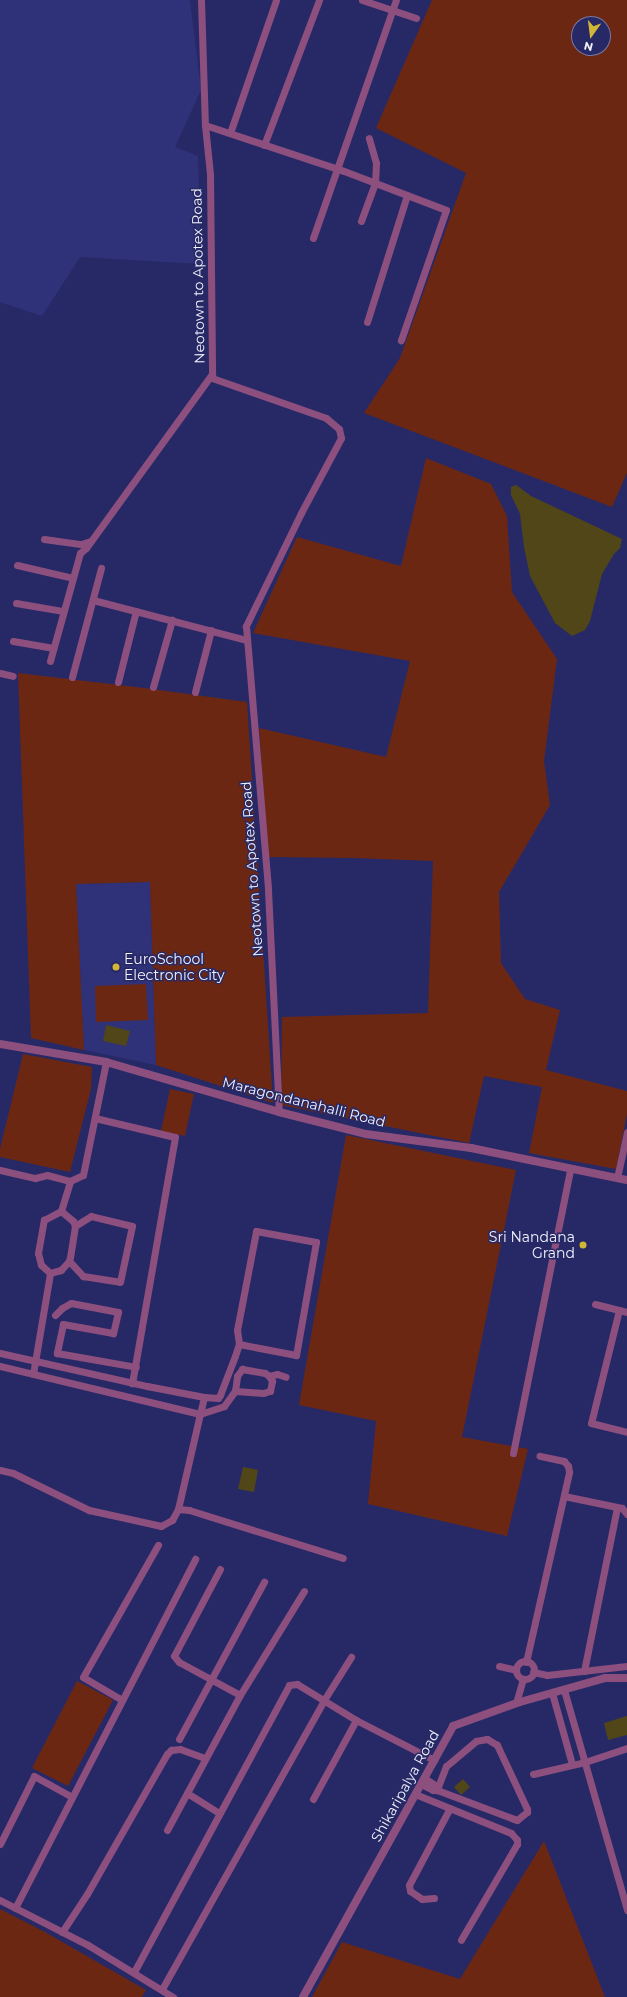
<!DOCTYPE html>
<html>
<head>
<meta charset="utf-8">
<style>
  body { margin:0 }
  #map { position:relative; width:627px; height:1997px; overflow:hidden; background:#272967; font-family:Montserrat,sans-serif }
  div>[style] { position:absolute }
  .built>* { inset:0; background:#2f3278 }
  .green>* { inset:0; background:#6c2713 }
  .water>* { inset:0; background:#504617 }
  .minor>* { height:7px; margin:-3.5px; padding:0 3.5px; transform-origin:3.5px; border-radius:3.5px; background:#8d507e }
  .minor>.ring { margin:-3.5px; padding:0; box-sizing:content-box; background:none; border:7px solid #8d507e; border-radius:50% }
  .tertiary>* { height:8px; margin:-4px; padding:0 4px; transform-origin:4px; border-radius:4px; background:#8d507e }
  .dots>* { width:11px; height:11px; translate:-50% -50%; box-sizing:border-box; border:2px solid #272967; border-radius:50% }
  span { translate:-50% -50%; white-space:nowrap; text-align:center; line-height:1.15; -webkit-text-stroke:3px #272967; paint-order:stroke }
  .street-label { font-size:14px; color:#f1f2fa }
  .poi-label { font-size:14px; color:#f1f2fa }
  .left { translate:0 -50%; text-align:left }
  .right { translate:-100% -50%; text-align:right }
  .north { position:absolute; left:571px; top:16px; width:40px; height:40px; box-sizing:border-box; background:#272967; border:1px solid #7879a2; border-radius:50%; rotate:194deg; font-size:11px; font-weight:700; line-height:16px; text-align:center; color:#f1f2fa }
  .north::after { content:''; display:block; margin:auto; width:14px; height:18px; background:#d2b736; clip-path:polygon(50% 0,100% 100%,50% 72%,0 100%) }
</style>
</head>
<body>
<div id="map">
  <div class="built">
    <i style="clip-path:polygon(0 0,190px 0,201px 90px,175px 147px,198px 156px,201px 264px,80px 257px,42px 316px,0 302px)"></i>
    <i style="clip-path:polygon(150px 882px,156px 1065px,84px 1050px,76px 884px)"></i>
  </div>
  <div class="green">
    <i style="clip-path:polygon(evenodd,432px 0,627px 0,627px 473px,612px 507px,364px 413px,400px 358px,466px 173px,376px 128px,432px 0,579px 24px,603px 24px,603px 48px,579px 48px,579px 24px)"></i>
    <i style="clip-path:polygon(426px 458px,491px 484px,507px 516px,512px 592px,557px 659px,544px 761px,550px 805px,499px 892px,501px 963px,525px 999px,560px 1010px,546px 1070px,627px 1091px,627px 1114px,616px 1169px,529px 1153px,542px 1087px,484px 1076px,469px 1143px,281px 1105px,282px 1017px,428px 1013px,433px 861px,354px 858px,268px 857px,259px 728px,386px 757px,410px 661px,253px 633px,297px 537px,401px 566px)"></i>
    <i style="clip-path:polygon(18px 673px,144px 688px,247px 702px,273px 1103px,156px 1065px,150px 882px,76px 884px,84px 1050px,31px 1038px)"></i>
    <i style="clip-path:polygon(146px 984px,148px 1020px,96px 1022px,95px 986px)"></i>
    <i style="clip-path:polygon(23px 1054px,92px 1067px,91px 1089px,70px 1172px,0 1157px,0 1149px)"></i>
    <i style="clip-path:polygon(170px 1089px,194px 1094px,185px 1136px,161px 1131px)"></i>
    <i style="clip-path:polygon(346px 1135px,516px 1170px,462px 1437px,528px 1449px,507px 1536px,368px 1504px,376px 1421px,299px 1405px)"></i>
    <i style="clip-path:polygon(77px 1681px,113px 1700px,68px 1786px,32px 1768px)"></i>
    <i style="clip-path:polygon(544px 1841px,605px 1997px,312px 1997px,342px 1942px,460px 1979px)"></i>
    <i style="clip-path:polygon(0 1909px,45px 1932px,146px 1990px,142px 1997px,0 1997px)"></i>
  </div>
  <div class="water">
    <i style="clip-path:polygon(516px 485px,531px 496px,622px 539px,620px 548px,614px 554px,602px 574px,590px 621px,585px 630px,572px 636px,555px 623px,530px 576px,524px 547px,520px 514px,511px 495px,511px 487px)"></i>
    <i style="clip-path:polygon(106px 1025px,130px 1031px,126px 1046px,103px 1041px)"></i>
    <i style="clip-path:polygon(243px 1467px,258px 1470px,254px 1492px,238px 1489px)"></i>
    <i style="clip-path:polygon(627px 1716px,627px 1735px,608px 1740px,604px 1723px)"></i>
    <i style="clip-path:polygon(463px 1779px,470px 1787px,461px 1795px,454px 1787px)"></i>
  </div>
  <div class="minor">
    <i style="left:201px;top:0;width:125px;rotate:88.2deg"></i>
    <i style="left:205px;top:125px;width:49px;rotate:84.2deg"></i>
    <i style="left:210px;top:174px;width:204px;rotate:89.4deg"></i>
    <i style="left:212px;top:378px;width:121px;rotate:19.3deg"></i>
    <i style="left:326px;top:418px;width:17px;rotate:40deg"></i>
    <i style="left:339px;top:429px;width:9px;rotate:77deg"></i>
    <i style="left:341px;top:438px;width:85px;rotate:118.1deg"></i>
    <i style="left:301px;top:513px;width:126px;rotate:116deg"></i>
    <i style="left:246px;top:626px;width:265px;rotate:85.2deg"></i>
    <i style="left:268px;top:890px;width:222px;rotate:87.2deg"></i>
    <i style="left:362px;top:0;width:57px;rotate:18.4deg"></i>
    <i style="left:205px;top:125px;width:146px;rotate:18.3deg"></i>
    <i style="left:344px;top:171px;width:109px;rotate:20.9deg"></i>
    <i style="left:446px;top:210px;width:138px;rotate:109.1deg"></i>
    <i style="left:230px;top:133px;width:141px;rotate:-70.9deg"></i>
    <i style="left:264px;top:145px;width:155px;rotate:-69.2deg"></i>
    <i style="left:361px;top:221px;width:40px;rotate:-69.8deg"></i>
    <i style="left:375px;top:183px;width:20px;rotate:-87deg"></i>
    <i style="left:376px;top:163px;width:26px;rotate:-106deg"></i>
    <i style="left:313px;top:238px;width:252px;rotate:-70.8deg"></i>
    <i style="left:367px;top:322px;width:133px;rotate:-72.5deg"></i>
    <i style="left:44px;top:539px;width:37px;rotate:8deg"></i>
    <i style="left:81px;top:544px;width:10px;rotate:-17deg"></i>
    <i style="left:17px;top:565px;width:57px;rotate:13.1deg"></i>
    <i style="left:93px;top:600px;width:159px;rotate:14.6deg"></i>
    <i style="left:16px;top:603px;width:48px;rotate:9.7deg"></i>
    <i style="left:13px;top:641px;width:41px;rotate:9.9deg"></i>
    <i style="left:50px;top:661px;width:112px;rotate:-74.5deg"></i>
    <i style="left:80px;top:553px;width:8px;rotate:-40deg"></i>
    <i style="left:86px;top:548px;width:215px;rotate:-54.1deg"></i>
    <i style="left:0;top:673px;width:13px;rotate:13deg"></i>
    <i style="left:72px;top:677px;width:113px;rotate:-75.1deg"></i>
    <i style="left:118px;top:682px;width:73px;rotate:-75.8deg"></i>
    <i style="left:153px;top:687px;width:70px;rotate:-74.2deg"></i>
    <i style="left:195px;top:692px;width:64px;rotate:-75.5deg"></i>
    <i style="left:95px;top:1118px;width:82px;rotate:13.4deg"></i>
    <i style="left:175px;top:1137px;width:250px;rotate:99.9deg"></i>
    <i style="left:0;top:1170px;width:36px;rotate:13deg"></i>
    <i style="left:35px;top:1178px;width:12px;rotate:-14deg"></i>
    <i style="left:47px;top:1175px;width:24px;rotate:15deg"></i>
    <i style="left:617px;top:1178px;width:47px;rotate:-77.7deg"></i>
    <i style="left:61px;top:1211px;width:16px;rotate:40deg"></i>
    <i style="left:73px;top:1221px;width:5px;rotate:68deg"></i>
    <i style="left:75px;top:1226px;width:31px;rotate:99deg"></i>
    <i style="left:70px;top:1257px;width:4px;rotate:104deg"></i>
    <i style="left:69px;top:1261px;width:12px;rotate:132deg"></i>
    <i style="left:61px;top:1270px;width:11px;rotate:165deg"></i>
    <i style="left:50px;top:1273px;width:12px;rotate:-138deg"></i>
    <i style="left:41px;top:1265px;width:12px;rotate:-104deg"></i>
    <i style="left:38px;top:1253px;width:34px;rotate:-80deg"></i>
    <i style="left:44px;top:1220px;width:19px;rotate:-28deg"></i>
    <i style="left:61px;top:1211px;width:31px;rotate:-73deg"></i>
    <i style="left:70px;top:1181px;width:14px;rotate:-25deg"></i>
    <i style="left:83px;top:1175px;width:115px;rotate:-78.5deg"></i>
    <i style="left:69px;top:1261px;width:21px;rotate:47deg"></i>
    <i style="left:83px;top:1276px;width:37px;rotate:9deg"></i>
    <i style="left:120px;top:1282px;width:57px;rotate:-77.9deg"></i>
    <i style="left:132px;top:1226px;width:42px;rotate:-166.3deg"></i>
    <i style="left:91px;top:1216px;width:19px;rotate:148deg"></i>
    <i style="left:595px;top:1304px;width:33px;rotate:14deg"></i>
    <i style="left:619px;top:1310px;width:116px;rotate:103.9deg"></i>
    <i style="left:591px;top:1423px;width:37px;rotate:14deg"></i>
    <i style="left:55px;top:1315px;width:10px;rotate:-45deg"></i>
    <i style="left:62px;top:1308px;width:10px;rotate:-29deg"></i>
    <i style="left:71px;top:1303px;width:48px;rotate:10.8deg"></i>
    <i style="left:118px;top:1312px;width:22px;rotate:103deg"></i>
    <i style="left:113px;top:1333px;width:51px;rotate:-169.8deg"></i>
    <i style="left:63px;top:1324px;width:30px;rotate:102deg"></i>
    <i style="left:57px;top:1353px;width:80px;rotate:10deg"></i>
    <i style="left:0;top:1353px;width:151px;rotate:12.7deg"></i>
    <i style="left:147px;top:1386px;width:58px;rotate:10.9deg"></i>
    <i style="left:204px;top:1397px;width:17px;rotate:103deg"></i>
    <i style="left:200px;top:1414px;width:206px;rotate:-166.5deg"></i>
    <i style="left:242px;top:1369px;width:23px;rotate:10deg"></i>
    <i style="left:265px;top:1373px;width:5px;rotate:37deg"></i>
    <i style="left:269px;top:1376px;width:6px;rotate:59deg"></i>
    <i style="left:272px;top:1381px;width:10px;rotate:101deg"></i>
    <i style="left:270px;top:1391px;width:7px;rotate:164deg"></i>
    <i style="left:263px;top:1393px;width:28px;rotate:-176deg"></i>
    <i style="left:235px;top:1391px;width:15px;rotate:-82deg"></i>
    <i style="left:237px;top:1376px;width:9px;rotate:-54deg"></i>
    <i style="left:33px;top:1374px;width:102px;rotate:-80.4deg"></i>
    <i style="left:269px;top:1376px;width:8px;rotate:-14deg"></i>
    <i style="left:277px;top:1374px;width:9px;rotate:18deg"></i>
    <i style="left:204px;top:1397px;width:14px;rotate:4deg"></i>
    <i style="left:218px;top:1398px;width:4px;rotate:-56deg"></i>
    <i style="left:220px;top:1395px;width:42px;rotate:-69deg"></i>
    <i style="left:235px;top:1356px;width:13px;rotate:-72deg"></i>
    <i style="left:239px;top:1344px;width:14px;rotate:-98deg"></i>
    <i style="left:237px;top:1330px;width:101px;rotate:-79.1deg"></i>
    <i style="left:256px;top:1231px;width:61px;rotate:10.4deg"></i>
    <i style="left:316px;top:1242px;width:115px;rotate:100deg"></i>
    <i style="left:296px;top:1355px;width:58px;rotate:-169.1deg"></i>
    <i style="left:513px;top:1453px;width:289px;rotate:-78.6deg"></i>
    <i style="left:0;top:1470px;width:13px;rotate:13deg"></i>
    <i style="left:13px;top:1473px;width:85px;rotate:26deg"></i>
    <i style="left:89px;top:1510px;width:74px;rotate:12.5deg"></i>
    <i style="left:161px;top:1526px;width:13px;rotate:-29deg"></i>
    <i style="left:172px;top:1520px;width:13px;rotate:-61deg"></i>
    <i style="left:178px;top:1509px;width:98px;rotate:-77deg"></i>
    <i style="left:200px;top:1414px;width:25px;rotate:-18deg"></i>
    <i style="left:224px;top:1406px;width:19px;rotate:-54deg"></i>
    <i style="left:564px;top:1496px;width:59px;rotate:11.7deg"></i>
    <i style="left:622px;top:1508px;width:8px;rotate:50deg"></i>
    <i style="left:178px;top:1509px;width:11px;rotate:5deg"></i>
    <i style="left:189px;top:1510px;width:161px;rotate:17.3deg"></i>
    <i style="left:220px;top:1569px;width:98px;rotate:117.9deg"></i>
    <i style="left:174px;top:1656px;width:8px;rotate:50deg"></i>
    <i style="left:179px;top:1662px;width:69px;rotate:28.4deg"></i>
    <i class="ring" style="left:516px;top:1661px;width:11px;height:11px"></i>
    <i style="left:526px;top:1662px;width:195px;rotate:-77.2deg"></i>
    <i style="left:569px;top:1472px;width:6px;rotate:-99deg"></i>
    <i style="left:568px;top:1466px;width:6px;rotate:-129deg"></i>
    <i style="left:564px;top:1461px;width:25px;rotate:-168deg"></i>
    <i style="left:499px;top:1666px;width:17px;rotate:13deg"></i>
    <i style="left:584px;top:1671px;width:167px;rotate:-78.6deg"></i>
    <i style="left:533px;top:1672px;width:14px;rotate:12deg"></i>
    <i style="left:547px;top:1675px;width:81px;rotate:-6.4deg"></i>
    <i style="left:564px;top:1690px;width:229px;rotate:74deg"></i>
    <i style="left:552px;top:1693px;width:74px;rotate:74.3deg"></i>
    <i style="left:122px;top:1700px;width:45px;rotate:-149.5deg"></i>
    <i style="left:83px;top:1677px;width:152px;rotate:-60.4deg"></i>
    <i style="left:516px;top:1703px;width:25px;rotate:-74deg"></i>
    <i style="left:179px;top:1739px;width:179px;rotate:-61.6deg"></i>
    <i style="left:533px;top:1774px;width:53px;rotate:-13deg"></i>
    <i style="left:585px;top:1762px;width:44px;rotate:-18.4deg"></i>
    <i style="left:424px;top:1778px;width:15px;rotate:32deg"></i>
    <i style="left:421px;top:1784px;width:13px;rotate:27deg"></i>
    <i style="left:433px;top:1790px;width:4px"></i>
    <i style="left:437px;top:1790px;width:82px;rotate:20.6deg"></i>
    <i style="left:514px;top:1819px;width:3px;rotate:18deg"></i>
    <i style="left:517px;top:1820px;width:13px;rotate:-39deg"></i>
    <i style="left:527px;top:1812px;width:3px;rotate:-90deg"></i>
    <i style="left:527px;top:1809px;width:71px;rotate:-115.1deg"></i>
    <i style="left:497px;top:1745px;width:12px;rotate:-149deg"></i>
    <i style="left:487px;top:1739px;width:11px;rotate:170deg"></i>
    <i style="left:476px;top:1741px;width:39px;rotate:140deg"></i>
    <i style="left:446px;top:1766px;width:26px;rotate:111deg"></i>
    <i style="left:187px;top:1793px;width:38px;rotate:32deg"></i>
    <i style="left:415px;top:1794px;width:104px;rotate:22.1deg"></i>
    <i style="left:511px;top:1833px;width:9px;rotate:49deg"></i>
    <i style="left:517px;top:1840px;width:4px;rotate:90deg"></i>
    <i style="left:517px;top:1844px;width:111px;rotate:120.3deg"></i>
    <i style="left:313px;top:1799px;width:90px;rotate:-61.4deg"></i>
    <i style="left:167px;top:1830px;width:153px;rotate:-61.6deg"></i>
    <i style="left:240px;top:1695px;width:122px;rotate:-58.4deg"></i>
    <i style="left:0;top:1844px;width:76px;rotate:-63.4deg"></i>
    <i style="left:34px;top:1776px;width:43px;rotate:28.9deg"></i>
    <i style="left:434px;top:1898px;width:12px;rotate:175deg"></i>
    <i style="left:422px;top:1899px;width:14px;rotate:-146deg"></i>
    <i style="left:410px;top:1891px;width:6px;rotate:-99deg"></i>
    <i style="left:409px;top:1885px;width:87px;rotate:-62deg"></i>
    <i style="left:0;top:1900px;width:99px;rotate:27.1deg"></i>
    <i style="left:88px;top:1945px;width:100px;rotate:31.5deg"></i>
    <i style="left:15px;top:1908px;width:393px;rotate:-62.7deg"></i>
    <i style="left:62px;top:1932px;width:45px;rotate:-56.7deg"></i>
    <i style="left:87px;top:1894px;width:161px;rotate:-60.3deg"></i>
    <i style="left:167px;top:1754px;width:6px;rotate:-45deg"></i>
    <i style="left:171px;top:1750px;width:9px;rotate:-6deg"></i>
    <i style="left:180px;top:1749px;width:27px;rotate:20deg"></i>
    <i style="left:134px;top:1972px;width:326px;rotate:-61.6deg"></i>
    <i style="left:289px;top:1685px;width:8px;rotate:-7deg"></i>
    <i style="left:297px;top:1684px;width:69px;rotate:31.4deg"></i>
    <i style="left:356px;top:1720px;width:88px;rotate:27.1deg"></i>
    <i style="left:162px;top:1989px;width:331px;rotate:-60.7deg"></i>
    <i style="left:324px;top:1700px;width:51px;rotate:-57.9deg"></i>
  </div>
  <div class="tertiary">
    <i style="left:0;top:1044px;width:108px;rotate:9.6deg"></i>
    <i style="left:106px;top:1062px;width:180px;rotate:16.1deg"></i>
    <i style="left:279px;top:1112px;width:90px;rotate:14.2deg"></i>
    <i style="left:366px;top:1134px;width:106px;rotate:7.6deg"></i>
    <i style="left:471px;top:1148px;width:159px;rotate:11.6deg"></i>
    <i style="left:303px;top:1997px;width:310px;rotate:-61deg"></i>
    <i style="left:453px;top:1726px;width:71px;rotate:-19.7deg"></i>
    <i style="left:520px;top:1702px;width:88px;rotate:-15.8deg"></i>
    <i style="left:605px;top:1678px;width:22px"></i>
  </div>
  <div class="dots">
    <i style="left:116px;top:967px;background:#d2b736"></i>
    <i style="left:583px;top:1245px;background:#d2b736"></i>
  </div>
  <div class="street-label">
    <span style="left:198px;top:276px;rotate:-91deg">Neotown to Apotex Road</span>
    <span style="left:252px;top:869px;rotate:-94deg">Neotown to Apotex Road</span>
    <span style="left:304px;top:1102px;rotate:14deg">Maragondanahalli Road</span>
    <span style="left:405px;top:1786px;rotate:-61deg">Shikaripalya Road</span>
  </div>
  <div class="poi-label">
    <span class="left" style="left:124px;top:967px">EuroSchool<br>Electronic City</span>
    <span class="right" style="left:575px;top:1245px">Sri Nandana<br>Grand</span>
  </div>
  <div class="north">N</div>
</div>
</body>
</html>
